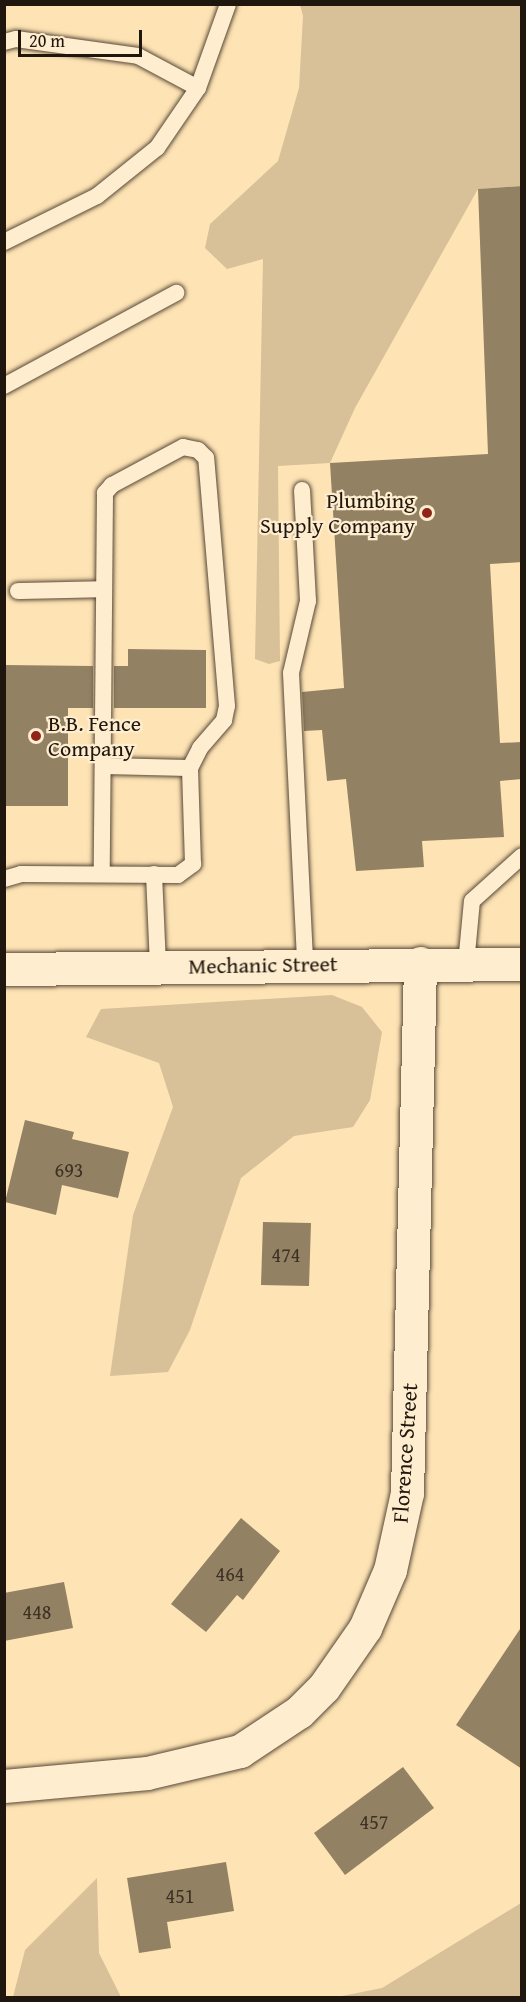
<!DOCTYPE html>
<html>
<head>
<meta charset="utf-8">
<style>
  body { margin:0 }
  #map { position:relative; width:526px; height:2002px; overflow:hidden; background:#fee3b4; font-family:"Gentium Book Plus",serif }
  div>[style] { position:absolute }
  .green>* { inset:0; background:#d8c098 }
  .building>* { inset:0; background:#938164 }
  .roads { filter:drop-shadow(0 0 2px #574938) drop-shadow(0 0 2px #574938) }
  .service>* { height:16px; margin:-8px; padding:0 8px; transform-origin:8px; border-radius:8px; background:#feedce }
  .minor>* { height:33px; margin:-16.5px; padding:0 16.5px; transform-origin:16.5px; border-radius:16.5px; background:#feedce }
  .secondary>* { height:33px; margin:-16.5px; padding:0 16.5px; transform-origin:16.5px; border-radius:16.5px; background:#feedce }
  .dots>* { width:16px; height:16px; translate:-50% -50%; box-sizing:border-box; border:3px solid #feedce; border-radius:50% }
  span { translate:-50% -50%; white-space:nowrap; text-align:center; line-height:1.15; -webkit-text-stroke:4.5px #feedce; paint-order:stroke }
  .number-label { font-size:20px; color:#3c3124 }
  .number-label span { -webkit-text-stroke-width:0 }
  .poi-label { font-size:22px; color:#1f160e }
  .right { translate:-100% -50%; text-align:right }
  .left { translate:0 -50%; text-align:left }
  .street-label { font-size:22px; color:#1f160e }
  .frame { position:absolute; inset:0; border:6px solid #1f160e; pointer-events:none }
  .scale { position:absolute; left:18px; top:30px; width:124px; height:27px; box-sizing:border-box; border:3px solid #1f160e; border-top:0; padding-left:8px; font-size:18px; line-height:21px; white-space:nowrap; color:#1f160e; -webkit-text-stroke:4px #feedce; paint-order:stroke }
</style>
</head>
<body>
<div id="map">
  <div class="green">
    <i style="clip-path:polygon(300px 5px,521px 5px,521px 186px,478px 189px,355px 408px,330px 463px,278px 466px,280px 661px,269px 664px,255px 659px,263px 259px,227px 269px,205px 248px,210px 224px,278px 161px,299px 88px,303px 16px)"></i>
    <i style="clip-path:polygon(332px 995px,362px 1007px,382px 1032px,370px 1100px,353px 1127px,294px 1136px,241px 1178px,190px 1330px,168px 1372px,110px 1376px,133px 1215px,173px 1107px,159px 1063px,86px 1037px,101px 1009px)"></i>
    <i style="clip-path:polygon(97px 1878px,99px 1953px,121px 1997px,13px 1997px,25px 1950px)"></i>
    <i style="clip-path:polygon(521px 1903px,521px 1997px,337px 1997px,382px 1988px)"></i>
  </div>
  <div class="building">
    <i style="clip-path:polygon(522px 186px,522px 562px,490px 564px,500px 743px,522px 742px,522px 779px,500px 781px,504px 837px,422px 841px,424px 867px,356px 871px,346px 779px,327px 781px,322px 730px,304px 731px,302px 692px,344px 688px,330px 463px,488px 454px,478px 189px)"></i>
    <i style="clip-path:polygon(128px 649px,206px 650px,206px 708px,114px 708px,114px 666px,128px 666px)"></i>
    <i style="clip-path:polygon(4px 665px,93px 666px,93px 708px,68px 708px,68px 806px,4px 806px)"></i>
    <i style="clip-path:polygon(25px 1120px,74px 1132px,72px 1139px,129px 1152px,118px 1198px,62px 1185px,56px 1215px,5px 1202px)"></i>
    <i style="clip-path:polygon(263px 1222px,311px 1223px,309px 1286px,261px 1285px)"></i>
    <i style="clip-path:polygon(241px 1518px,280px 1551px,243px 1600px,237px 1595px,206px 1632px,171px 1604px)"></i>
    <i style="clip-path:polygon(64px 1582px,73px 1628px,4px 1641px,4px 1593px)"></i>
    <i style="clip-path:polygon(522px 1626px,522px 1769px,456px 1725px)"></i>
    <i style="clip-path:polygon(403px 1767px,434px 1808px,345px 1875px,314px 1833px)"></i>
    <i style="clip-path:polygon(226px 1862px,234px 1911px,167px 1922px,171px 1948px,139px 1953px,127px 1878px)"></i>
  </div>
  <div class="roads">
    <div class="service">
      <i style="left:4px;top:42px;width:12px;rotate:-14deg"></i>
      <i style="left:16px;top:39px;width:123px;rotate:7.9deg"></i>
      <i style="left:138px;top:56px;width:68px;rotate:28.1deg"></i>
      <i style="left:4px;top:242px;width:104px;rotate:-26.3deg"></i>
      <i style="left:97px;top:196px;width:77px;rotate:-38.7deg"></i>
      <i style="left:157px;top:148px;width:73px;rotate:-55.7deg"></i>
      <i style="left:198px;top:88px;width:89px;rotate:-70.3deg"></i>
      <i style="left:4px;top:386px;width:196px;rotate:-28.4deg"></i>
      <i style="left:302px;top:490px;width:111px;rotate:86.9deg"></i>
      <i style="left:308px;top:601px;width:74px;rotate:103.3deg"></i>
      <i style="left:291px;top:673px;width:291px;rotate:87.2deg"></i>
      <i style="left:18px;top:591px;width:85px;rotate:-1.3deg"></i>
      <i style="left:103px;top:766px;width:87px;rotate:1.3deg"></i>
      <i style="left:154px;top:874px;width:93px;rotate:87.5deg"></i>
      <i style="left:4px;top:879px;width:18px;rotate:-16deg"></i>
      <i style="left:21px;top:874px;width:157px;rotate:0.4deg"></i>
      <i style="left:178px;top:875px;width:19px;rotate:-36deg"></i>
      <i style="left:193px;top:864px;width:96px;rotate:-91.8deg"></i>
      <i style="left:190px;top:768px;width:22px;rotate:-63deg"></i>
      <i style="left:200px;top:748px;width:37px;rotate:-49deg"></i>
      <i style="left:224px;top:720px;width:14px;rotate:-78deg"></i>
      <i style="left:227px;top:706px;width:249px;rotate:-94.8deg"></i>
      <i style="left:206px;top:458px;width:11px;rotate:-135deg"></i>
      <i style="left:198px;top:450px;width:15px;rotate:-169deg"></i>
      <i style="left:183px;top:447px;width:81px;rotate:151.8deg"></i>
      <i style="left:112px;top:485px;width:11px;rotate:131deg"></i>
      <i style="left:105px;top:493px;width:381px;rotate:90.5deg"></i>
      <i style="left:466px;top:964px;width:63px;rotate:-84.6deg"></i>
      <i style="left:472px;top:901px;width:67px;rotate:-42deg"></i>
    </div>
    <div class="minor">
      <i style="left:4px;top:1786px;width:144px;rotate:-5.2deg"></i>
      <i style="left:147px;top:1773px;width:96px;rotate:-13.3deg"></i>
      <i style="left:240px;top:1751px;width:71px;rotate:-33.5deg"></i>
      <i style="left:299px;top:1712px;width:35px;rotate:-45deg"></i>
      <i style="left:324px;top:1687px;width:72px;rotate:-55.2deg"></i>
      <i style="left:365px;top:1628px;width:63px;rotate:-66.7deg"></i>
      <i style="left:390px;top:1570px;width:79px;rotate:-77.6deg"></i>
      <i style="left:407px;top:1493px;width:530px;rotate:-88.59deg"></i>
    </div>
    <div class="secondary">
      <i style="left:4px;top:969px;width:518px;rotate:-0.55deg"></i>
    </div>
  </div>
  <div class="dots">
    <i style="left:427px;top:513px;background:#8f2418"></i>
    <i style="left:36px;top:736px;background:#8f2418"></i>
  </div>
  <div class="number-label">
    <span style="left:69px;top:1169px">693</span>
    <span style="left:286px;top:1254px">474</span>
    <span style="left:230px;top:1573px">464</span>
    <span style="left:37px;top:1611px">448</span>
    <span style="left:374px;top:1821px">457</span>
    <span style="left:180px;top:1895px">451</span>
  </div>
  <div class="poi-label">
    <span class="right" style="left:415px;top:513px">Plumbing<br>Supply Company</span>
    <span class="left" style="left:48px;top:736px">B.B. Fence<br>Company</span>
  </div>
  <div class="street-label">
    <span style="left:263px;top:965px;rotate:-1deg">Mechanic Street</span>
    <span style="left:405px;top:1453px;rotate:-86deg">Florence Street</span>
  </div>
  <div class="frame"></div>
  <div class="scale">20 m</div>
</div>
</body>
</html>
